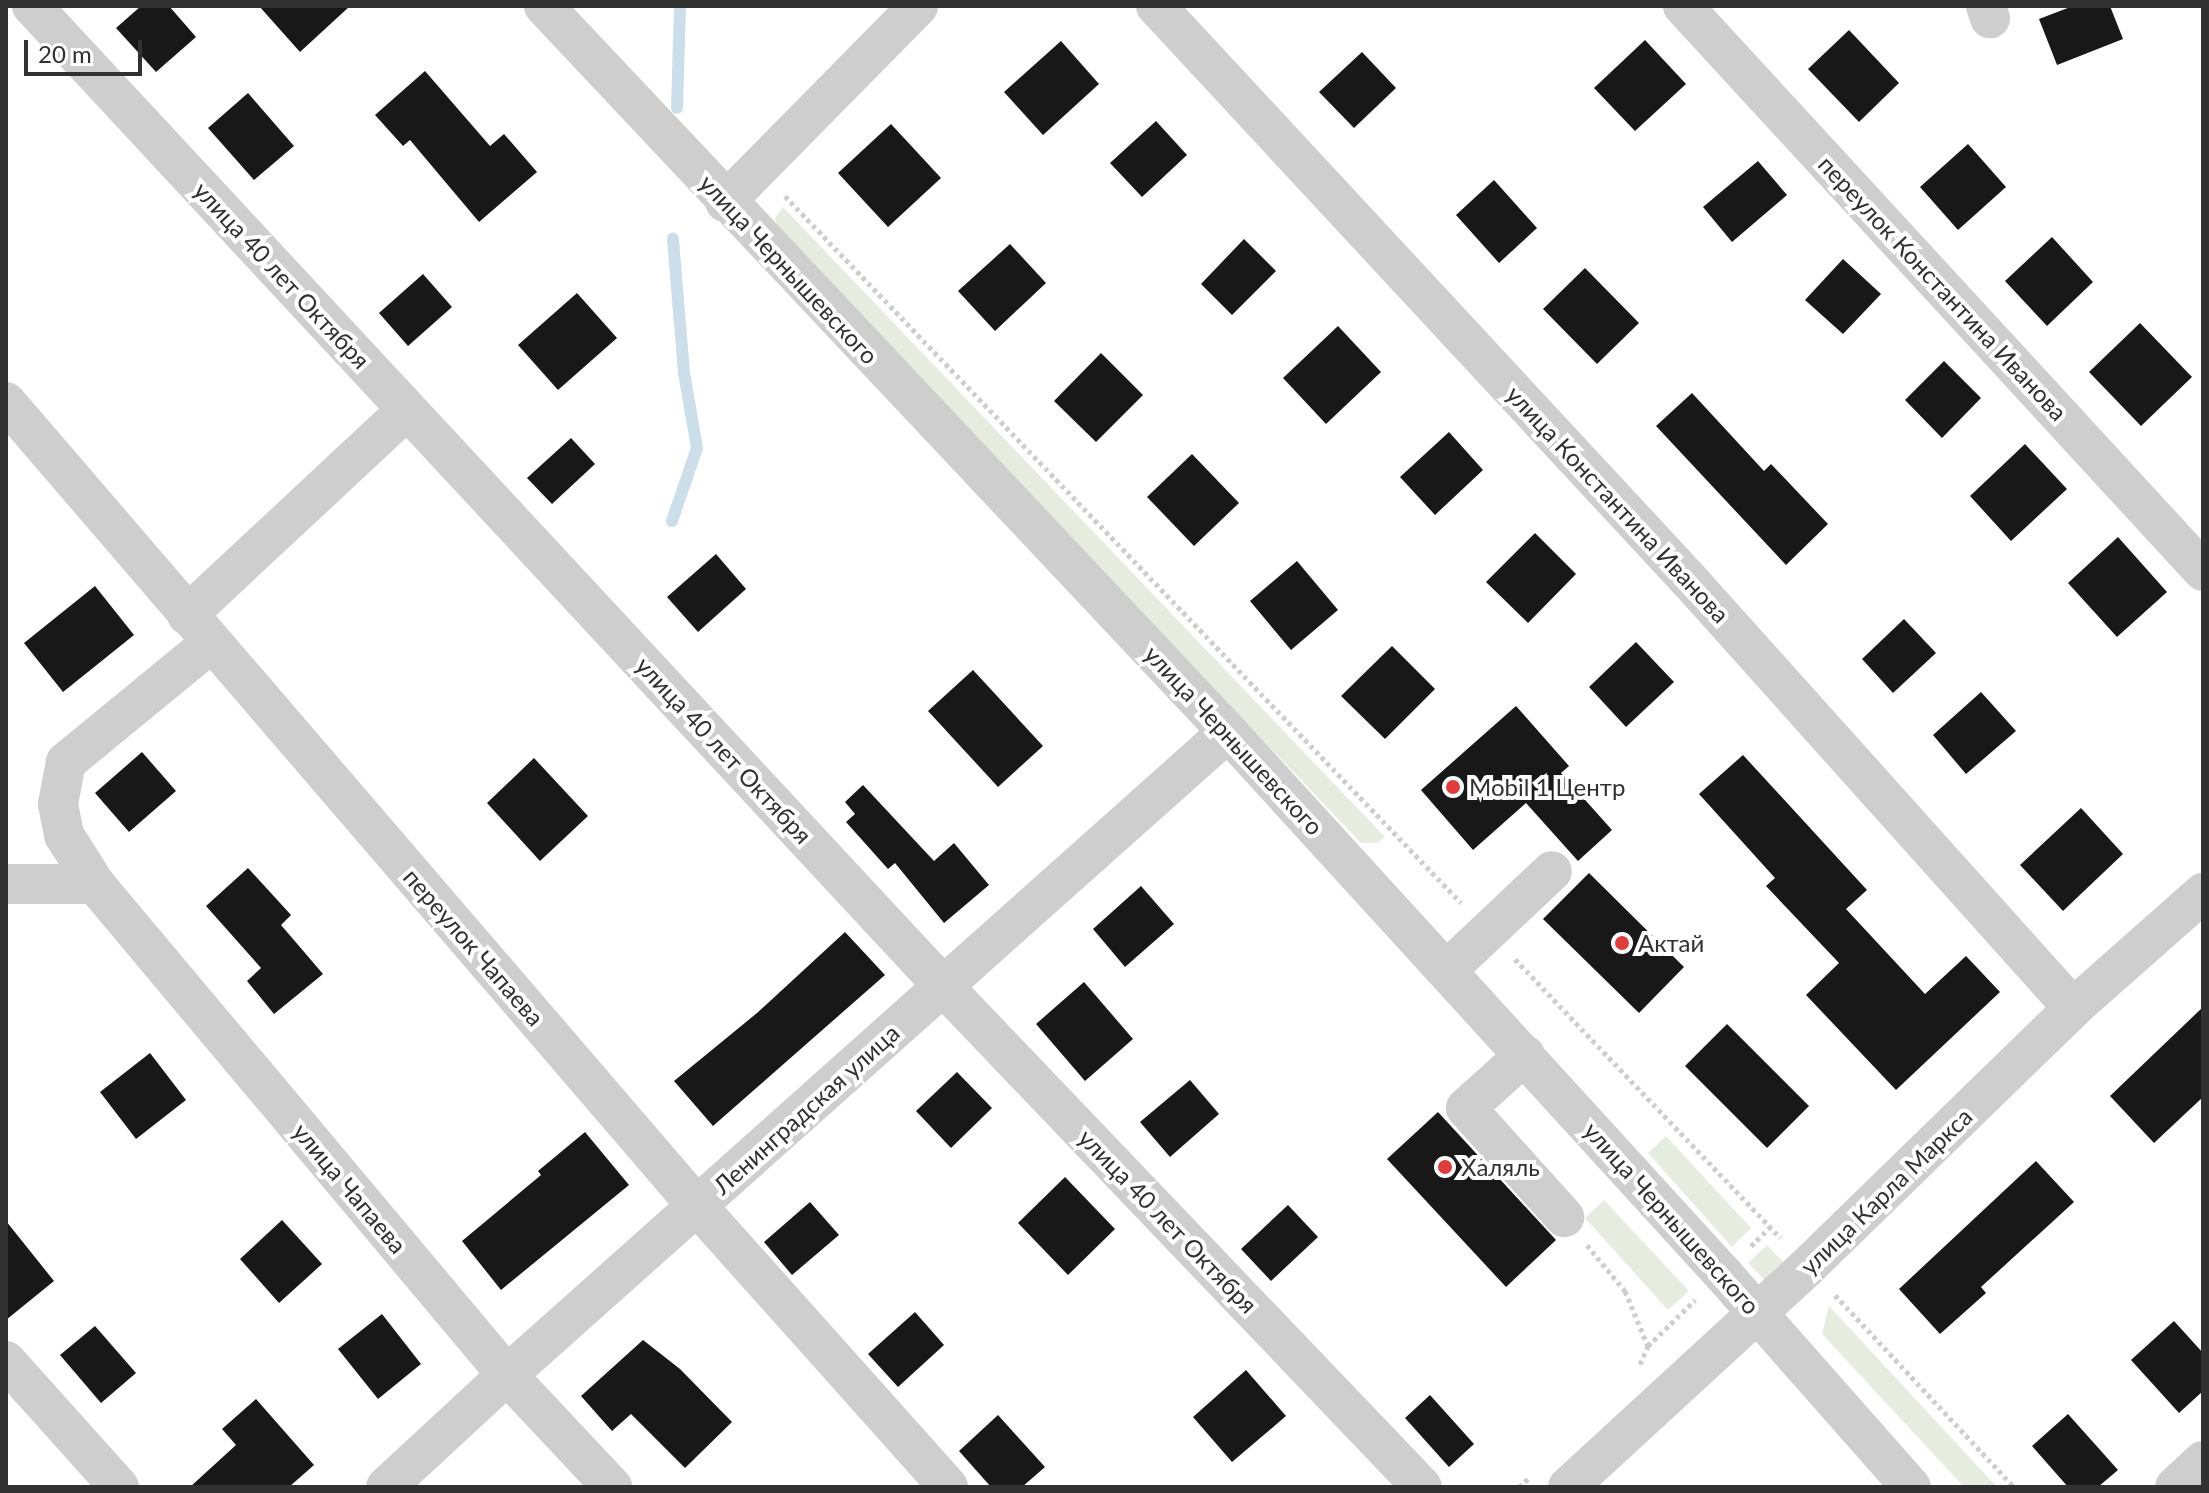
<!DOCTYPE html>
<html>
<head>
<meta charset="utf-8">
<style>
  body { margin:0 }
  #map { position:relative; width:2209px; height:1493px; overflow:hidden; background:#fff; font-family:Lato,sans-serif }
  div>[style] { position:absolute }
  .green>* { inset:0; background:#e6ede0 }
  .stream>* { height:12px; margin:-6px; padding:0 6px; transform-origin:6px; border-radius:6px; background:#cddeeb }
  .building>* { inset:0; background:#181818 }
  .path>* { height:5px; margin-top:-2.5px; transform-origin:0; background:repeating-linear-gradient(90deg,#cecece 0 4px,transparent 0 8px) }
  .minor>* { height:40px; margin:-20px; padding:0 20px; transform-origin:20px; border-radius:20px; background:#cecece }
  .dots>* { width:22px; height:22px; translate:-50% -50%; box-sizing:border-box; border:4px solid #fff; border-radius:50% }
  span { translate:-50% -50%; white-space:nowrap; text-align:center; line-height:1.15; -webkit-text-stroke:8px #fff; paint-order:stroke }
  .street-label { font-size:24px; color:#313131 }
  .poi-label { font-size:24px; color:#313131 }
  .left { translate:0 -50%; text-align:left }
  .frame { position:absolute; inset:0; border:8px solid #313131; pointer-events:none }
  .scale { position:absolute; left:24px; top:40px; width:118px; height:36px; box-sizing:border-box; border:4px solid #313131; border-top:0; padding-left:10px; font-size:24px; line-height:28px; white-space:nowrap; color:#313131; -webkit-text-stroke:6px #fff; paint-order:stroke }
</style>
</head>
<body>
<div id="map">
  <div class="green">
    <i style="clip-path:polygon(783px 207px,1385px 837px,1377px 843px,1361px 843px,778px 232px,775px 218px)"></i>
    <i style="clip-path:polygon(1666px 1136px,1751px 1228px,1732px 1247px,1648px 1153px)"></i>
    <i style="clip-path:polygon(1604px 1200px,1689px 1291px,1668px 1310px,1585px 1218px)"></i>
    <i style="clip-path:polygon(1767px 1245px,1792px 1271px,1773px 1289px,1748px 1263px)"></i>
    <i style="clip-path:polygon(1829px 1306px,1997px 1487px,1964px 1487px,1822px 1334px)"></i>
  </div>
  <div class="stream">
    <i style="left:677px;top:108px;width:102px;rotate:-88.3deg"></i>
    <i style="left:672px;top:521px;width:77px;rotate:-71.1deg"></i>
    <i style="left:697px;top:448px;width:76px;rotate:-99.8deg"></i>
    <i style="left:684px;top:373px;width:135px;rotate:-94.7deg"></i>
  </div>
  <div class="building">
    <i style="clip-path:polygon(141px 6px,169px 6px,196px 37px,156px 72px,116px 28px)"></i>
    <i style="clip-path:polygon(259px 6px,350px 6px,300px 52px)"></i>
    <i style="clip-path:polygon(2073px 6px,2110px 6px,2123px 39px,2057px 65px,2039px 19px)"></i>
    <i style="clip-path:polygon(1849px 30px,1899px 83px,1859px 122px,1808px 69px)"></i>
    <i style="clip-path:polygon(1645px 40px,1686px 84px,1635px 131px,1594px 88px)"></i>
    <i style="clip-path:polygon(1061px 41px,1099px 84px,1043px 135px,1004px 92px)"></i>
    <i style="clip-path:polygon(1362px 52px,1396px 88px,1354px 128px,1319px 92px)"></i>
    <i style="clip-path:polygon(425px 71px,490px 146px,504px 134px,537px 172px,479px 222px,410px 140px,403px 146px,375px 115px)"></i>
    <i style="clip-path:polygon(248px 93px,294px 146px,254px 180px,208px 128px)"></i>
    <i style="clip-path:polygon(1156px 121px,1187px 155px,1142px 197px,1110px 163px)"></i>
    <i style="clip-path:polygon(891px 124px,941px 178px,888px 227px,838px 173px)"></i>
    <i style="clip-path:polygon(1968px 144px,2006px 187px,1958px 230px,1920px 187px)"></i>
    <i style="clip-path:polygon(1758px 161px,1787px 195px,1732px 242px,1703px 207px)"></i>
    <i style="clip-path:polygon(1494px 180px,1537px 228px,1499px 263px,1456px 215px)"></i>
    <i style="clip-path:polygon(2052px 237px,2093px 282px,2047px 326px,2005px 281px)"></i>
    <i style="clip-path:polygon(1244px 239px,1276px 271px,1232px 315px,1201px 284px)"></i>
    <i style="clip-path:polygon(1010px 244px,1046px 283px,995px 331px,958px 291px)"></i>
    <i style="clip-path:polygon(1843px 259px,1881px 294px,1843px 334px,1805px 300px)"></i>
    <i style="clip-path:polygon(1585px 268px,1639px 323px,1597px 364px,1543px 309px)"></i>
    <i style="clip-path:polygon(423px 274px,452px 307px,408px 346px,379px 313px)"></i>
    <i style="clip-path:polygon(577px 293px,617px 338px,558px 390px,518px 345px)"></i>
    <i style="clip-path:polygon(2140px 323px,2192px 377px,2141px 426px,2089px 372px)"></i>
    <i style="clip-path:polygon(1338px 326px,1381px 372px,1326px 424px,1283px 378px)"></i>
    <i style="clip-path:polygon(1101px 353px,1143px 395px,1096px 442px,1054px 401px)"></i>
    <i style="clip-path:polygon(1944px 361px,1981px 398px,1942px 438px,1905px 400px)"></i>
    <i style="clip-path:polygon(1692px 393px,1764px 471px,1771px 464px,1828px 524px,1786px 565px,1656px 426px)"></i>
    <i style="clip-path:polygon(1449px 432px,1483px 470px,1435px 515px,1400px 477px)"></i>
    <i style="clip-path:polygon(571px 438px,595px 464px,552px 504px,527px 478px)"></i>
    <i style="clip-path:polygon(2025px 444px,2067px 489px,2011px 541px,1970px 496px)"></i>
    <i style="clip-path:polygon(1192px 454px,1239px 503px,1194px 546px,1147px 497px)"></i>
    <i style="clip-path:polygon(1535px 533px,1576px 574px,1528px 623px,1486px 582px)"></i>
    <i style="clip-path:polygon(2118px 537px,2167px 592px,2117px 637px,2068px 583px)"></i>
    <i style="clip-path:polygon(716px 554px,746px 589px,698px 632px,667px 597px)"></i>
    <i style="clip-path:polygon(1297px 561px,1338px 610px,1291px 650px,1250px 601px)"></i>
    <i style="clip-path:polygon(95px 586px,134px 635px,63px 692px,24px 643px)"></i>
    <i style="clip-path:polygon(1904px 619px,1936px 653px,1893px 693px,1862px 659px)"></i>
    <i style="clip-path:polygon(1636px 642px,1674px 682px,1626px 727px,1589px 687px)"></i>
    <i style="clip-path:polygon(1392px 646px,1435px 689px,1385px 739px,1341px 696px)"></i>
    <i style="clip-path:polygon(973px 670px,1043px 746px,998px 787px,928px 711px)"></i>
    <i style="clip-path:polygon(1981px 692px,2016px 731px,1966px 774px,1933px 735px)"></i>
    <i style="clip-path:polygon(1516px 706px,1569px 766px,1561px 773px,1612px 830px,1578px 861px,1526px 803px,1473px 850px,1421px 790px)"></i>
    <i style="clip-path:polygon(142px 752px,176px 791px,129px 832px,95px 793px)"></i>
    <i style="clip-path:polygon(1743px 755px,1867px 890px,1846px 909px,1925px 994px,1966px 956px,2000px 992px,1896px 1090px,1806px 995px,1839px 963px,1766px 886px,1775px 878px,1699px 794px)"></i>
    <i style="clip-path:polygon(534px 758px,588px 816px,540px 861px,487px 803px)"></i>
    <i style="clip-path:polygon(863px 785px,934px 861px,954px 843px,989px 885px,944px 923px,895px 863px,888px 869px,846px 822px,855px 814px,845px 802px)"></i>
    <i style="clip-path:polygon(2081px 808px,2123px 854px,2063px 911px,2020px 865px)"></i>
    <i style="clip-path:polygon(248px 868px,291px 915px,281px 925px,323px 974px,274px 1014px,247px 981px,261px 968px,206px 906px)"></i>
    <i style="clip-path:polygon(1589px 873px,1684px 967px,1639px 1013px,1543px 919px)"></i>
    <i style="clip-path:polygon(1141px 886px,1174px 924px,1125px 967px,1093px 929px)"></i>
    <i style="clip-path:polygon(845px 932px,885px 975px,713px 1126px,674px 1081px,757px 1013px)"></i>
    <i style="clip-path:polygon(1084px 982px,1133px 1039px,1085px 1081px,1036px 1024px)"></i>
    <i style="clip-path:polygon(2203px 1007px,2203px 1097px,2154px 1143px,2110px 1096px)"></i>
    <i style="clip-path:polygon(1727px 1024px,1809px 1106px,1767px 1148px,1685px 1066px)"></i>
    <i style="clip-path:polygon(150px 1053px,186px 1100px,136px 1139px,100px 1092px)"></i>
    <i style="clip-path:polygon(957px 1072px,992px 1108px,951px 1148px,916px 1111px)"></i>
    <i style="clip-path:polygon(1190px 1080px,1219px 1114px,1170px 1157px,1140px 1122px)"></i>
    <i style="clip-path:polygon(1438px 1112px,1556px 1240px,1506px 1287px,1387px 1159px)"></i>
    <i style="clip-path:polygon(585px 1132px,629px 1185px,501px 1290px,462px 1241px,541px 1175px,538px 1171px)"></i>
    <i style="clip-path:polygon(2036px 1161px,2074px 1202px,1981px 1287px,1986px 1293px,1940px 1334px,1899px 1289px)"></i>
    <i style="clip-path:polygon(1065px 1177px,1115px 1229px,1068px 1275px,1018px 1223px)"></i>
    <i style="clip-path:polygon(810px 1202px,839px 1235px,792px 1275px,764px 1242px)"></i>
    <i style="clip-path:polygon(1288px 1205px,1318px 1237px,1271px 1281px,1241px 1249px)"></i>
    <i style="clip-path:polygon(282px 1220px,322px 1264px,279px 1303px,240px 1259px)"></i>
    <i style="clip-path:polygon(6px 1221px,54px 1281px,6px 1320px)"></i>
    <i style="clip-path:polygon(915px 1312px,944px 1345px,898px 1387px,868px 1354px)"></i>
    <i style="clip-path:polygon(382px 1314px,421px 1364px,378px 1399px,338px 1349px)"></i>
    <i style="clip-path:polygon(2174px 1321px,2203px 1353px,2203px 1391px,2179px 1413px,2131px 1360px)"></i>
    <i style="clip-path:polygon(95px 1326px,136px 1373px,101px 1403px,60px 1355px)"></i>
    <i style="clip-path:polygon(643px 1340px,680px 1369px,732px 1422px,685px 1468px,631px 1414px,612px 1431px,581px 1396px)"></i>
    <i style="clip-path:polygon(1246px 1370px,1286px 1416px,1232px 1462px,1193px 1417px)"></i>
    <i style="clip-path:polygon(1430px 1395px,1474px 1444px,1449px 1467px,1405px 1418px)"></i>
    <i style="clip-path:polygon(256px 1399px,314px 1465px,289px 1487px,190px 1487px,236px 1445px,222px 1429px)"></i>
    <i style="clip-path:polygon(2068px 1414px,2118px 1470px,2098px 1487px,2068px 1487px,2032px 1446px)"></i>
    <i style="clip-path:polygon(998px 1415px,1045px 1467px,1022px 1487px,991px 1487px,959px 1451px)"></i>
  </div>
  <div class="path">
    <i style="left:785px;top:196px;width:978px;rotate:46.28deg"></i>
    <i style="left:1515px;top:959px;width:385px;rotate:46.4deg"></i>
    <i style="left:1587px;top:1245px;width:60px;rotate:50.4deg"></i>
    <i style="left:1625px;top:1291px;width:60px;rotate:67.3deg"></i>
    <i style="left:1751px;top:1246px;width:27px;rotate:-45deg"></i>
    <i style="left:1835px;top:1295px;width:262px;rotate:47deg"></i>
    <i style="left:1640px;top:1364px;width:20px;rotate:-66deg"></i>
    <i style="left:1648px;top:1346px;width:66px;rotate:-44.4deg"></i>
    <i style="left:1519px;top:1487px;width:15px;rotate:-42deg"></i>
  </div>
  <div class="minor">
    <i style="left:32px;top:6px;width:1338px;rotate:47.09deg"></i>
    <i style="left:943px;top:986px;width:693px;rotate:46.29deg"></i>
    <i style="left:544px;top:6px;width:997px;rotate:46.71deg"></i>
    <i style="left:1228px;top:732px;width:734px;rotate:47.6deg"></i>
    <i style="left:1723px;top:1274px;width:284px;rotate:48.6deg"></i>
    <i style="left:1156px;top:6px;width:783px;rotate:47.12deg"></i>
    <i style="left:1689px;top:580px;width:575px;rotate:48.1deg"></i>
    <i style="left:1683px;top:6px;width:768px;rotate:47.37deg"></i>
    <i style="left:1986px;top:6px;width:13px;rotate:72deg"></i>
    <i style="left:725px;top:202px;width:275px;rotate:-45.4deg"></i>
    <i style="left:6px;top:402px;width:1062px;rotate:49.32deg"></i>
    <i style="left:698px;top:1207px;width:375px;rotate:48.2deg"></i>
    <i style="left:187px;top:615px;width:301px;rotate:-43deg"></i>
    <i style="left:211px;top:643px;width:188px;rotate:140.6deg"></i>
    <i style="left:66px;top:762px;width:43px;rotate:100.8deg"></i>
    <i style="left:58px;top:804px;width:32px;rotate:79deg"></i>
    <i style="left:64px;top:835px;width:58px;rotate:57.7deg"></i>
    <i style="left:95px;top:884px;width:641px;rotate:50deg"></i>
    <i style="left:507px;top:1375px;width:154px;rotate:46.8deg"></i>
    <i style="left:6px;top:884px;width:89px"></i>
    <i style="left:1447px;top:970px;width:144px;rotate:-43.3deg"></i>
    <i style="left:1525px;top:1055px;width:79px;rotate:138.1deg"></i>
    <i style="left:1466px;top:1108px;width:147px;rotate:48deg"></i>
    <i style="left:6px;top:1361px;width:169px;rotate:48.1deg"></i>
    <i style="left:386px;top:1487px;width:165px;rotate:-42.8deg"></i>
    <i style="left:507px;top:1375px;width:966px;rotate:-41.73deg"></i>
    <i style="left:1568px;top:1487px;width:326px;rotate:-42.6deg"></i>
    <i style="left:1808px;top:1266px;width:370px;rotate:-44.2deg"></i>
    <i style="left:2073px;top:1008px;width:174px;rotate:-41.5deg"></i>
    <i style="left:2175px;top:1487px;width:38px;rotate:-43deg"></i>
  </div>
  <div class="dots">
    <i style="left:1453px;top:787px;background:#dd3d3d"></i>
    <i style="left:1622px;top:943px;background:#dd3d3d"></i>
    <i style="left:1445px;top:1167px;background:#dd3d3d"></i>
  </div>
  <div class="street-label">
    <span style="left:789px;top:269px;rotate:47deg">улица Чернышевского</span>
    <span style="left:282px;top:275px;rotate:47deg">улица 40 лет Октября</span>
    <span style="left:1943px;top:288px;rotate:47deg">переулок Константина Иванова</span>
    <span style="left:1618px;top:504px;rotate:47deg">улица Константина Иванова</span>
    <span style="left:1234px;top:740px;rotate:47deg">улица Чернышевского</span>
    <span style="left:724px;top:750px;rotate:47deg">улица 40 лет Октября</span>
    <span style="left:474px;top:947px;rotate:49deg">переулок Чапаева</span>
    <span style="left:806px;top:1109px;rotate:-42deg">Ленинградская улица</span>
    <span style="left:350px;top:1188px;rotate:50deg">улица Чапаева</span>
    <span style="left:1886px;top:1191px;rotate:-44deg">улица Карла Маркса</span>
    <span style="left:1672px;top:1218px;rotate:48deg">улица Чернышевского</span>
    <span style="left:1168px;top:1221px;rotate:46deg">улица 40 лет Октября</span>
  </div>
  <div class="poi-label">
    <span class="left" style="left:1469px;top:787px">Mobil 1 Центр</span>
    <span class="left" style="left:1638px;top:943px">Актай</span>
    <span class="left" style="left:1461px;top:1167px">Халяль</span>
  </div>
  <div class="frame"></div>
  <div class="scale">20 m</div>
</div>
</body>
</html>
